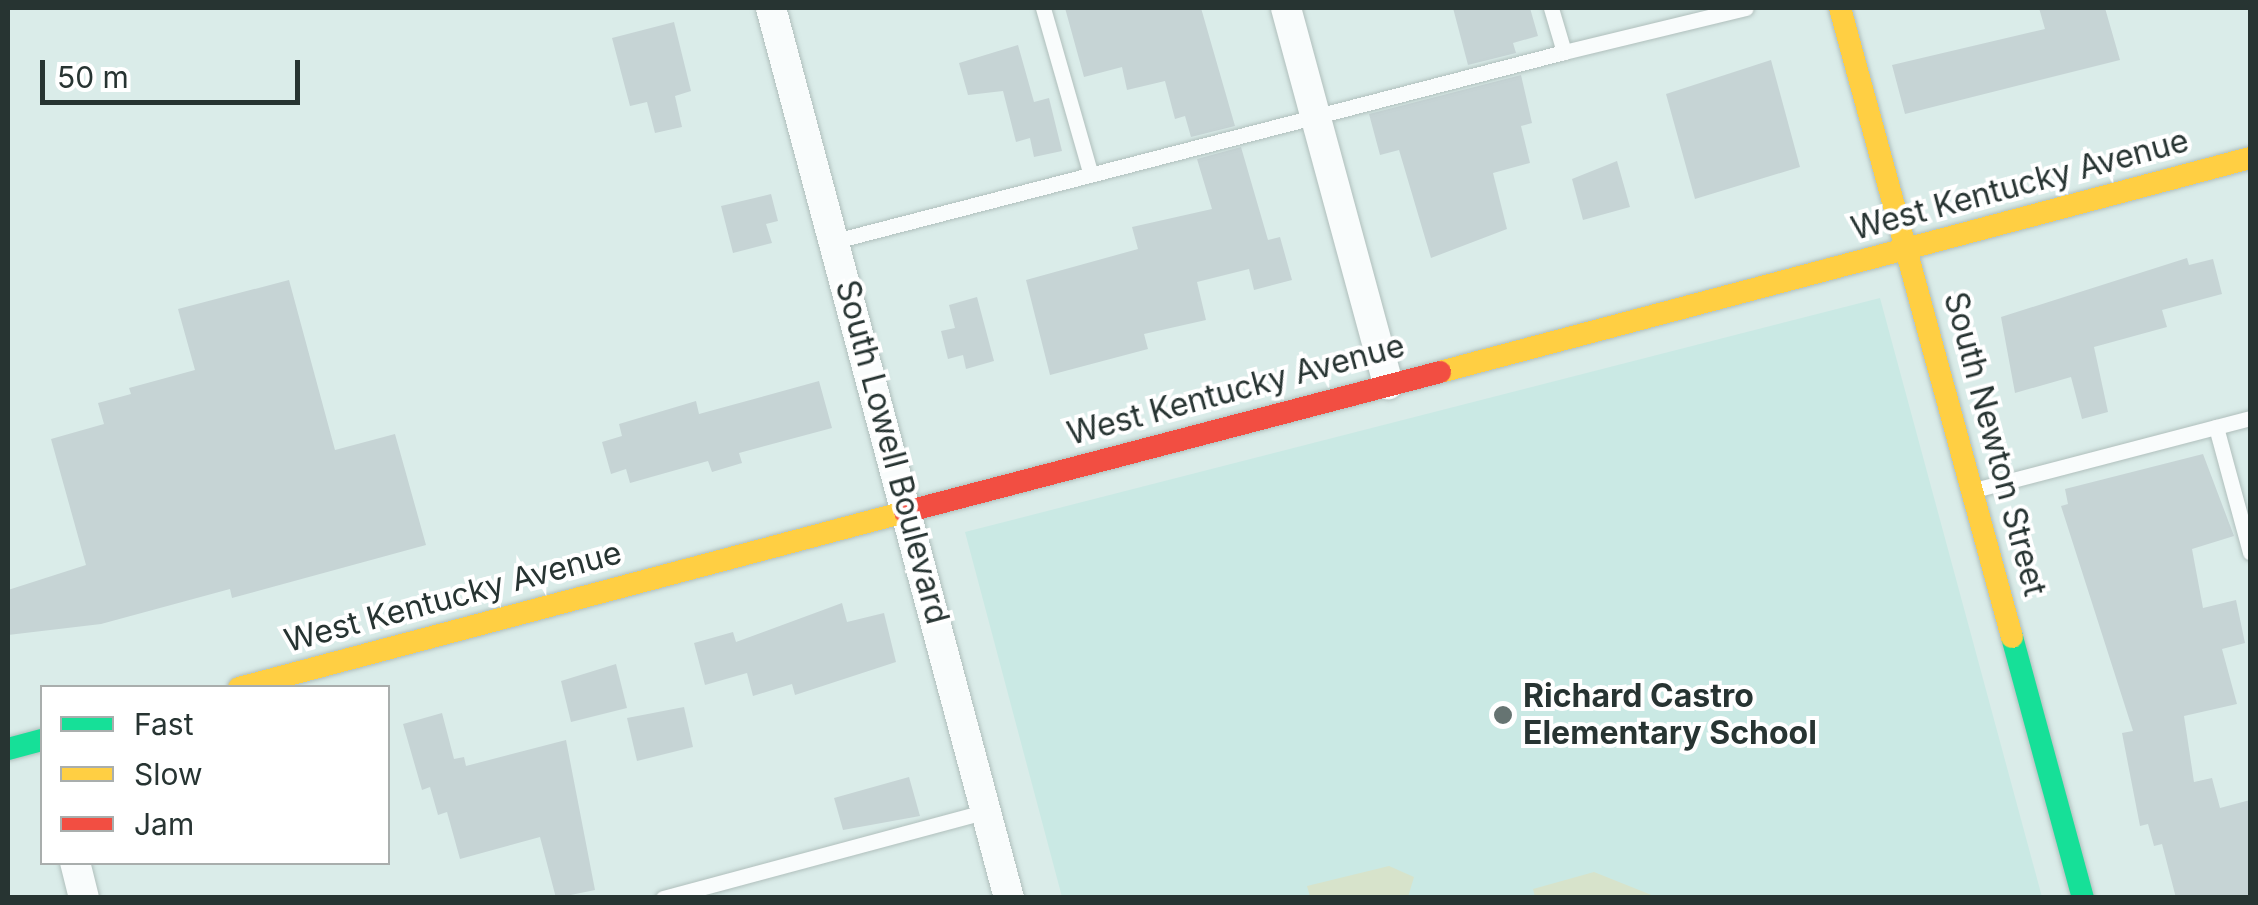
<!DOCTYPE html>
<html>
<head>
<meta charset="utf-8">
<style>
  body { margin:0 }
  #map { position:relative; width:2258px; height:905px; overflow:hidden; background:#daece9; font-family:Inter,sans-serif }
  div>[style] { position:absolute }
  .built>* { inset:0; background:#cae9e4 }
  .green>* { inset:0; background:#d7e3cb }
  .building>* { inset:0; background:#c6d4d5 }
  .roads { filter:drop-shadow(0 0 2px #b0bfbc) drop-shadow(0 0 2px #b0bfbc) }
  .lane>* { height:15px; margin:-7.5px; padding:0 7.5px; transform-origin:7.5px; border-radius:7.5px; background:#f9fcfc }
  .street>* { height:30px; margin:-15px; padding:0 15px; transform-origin:15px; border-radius:15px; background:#f9fcfc }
  .fast>* { height:22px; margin:-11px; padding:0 11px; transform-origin:11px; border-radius:11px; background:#16e098 }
  .slow>* { height:22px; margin:-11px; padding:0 11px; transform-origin:11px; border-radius:11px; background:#ffcf43 }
  .jam>* { height:22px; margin:-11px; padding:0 11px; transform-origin:11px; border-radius:11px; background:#f24e42 }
  .dots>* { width:28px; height:28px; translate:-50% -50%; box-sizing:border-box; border:5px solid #fff; border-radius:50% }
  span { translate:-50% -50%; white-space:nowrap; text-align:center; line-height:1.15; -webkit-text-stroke:8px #fff; paint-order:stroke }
  .street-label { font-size:32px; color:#273432 }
  .poi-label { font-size:32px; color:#273432; font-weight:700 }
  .left { translate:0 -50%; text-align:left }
  .frame { position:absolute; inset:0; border:10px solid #273432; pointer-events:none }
  .legend { position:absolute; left:40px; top:685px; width:350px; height:180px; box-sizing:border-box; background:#fff; border:2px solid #a9aead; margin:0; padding:12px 18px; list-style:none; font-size:30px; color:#273432 }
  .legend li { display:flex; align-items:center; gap:20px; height:50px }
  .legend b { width:50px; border:2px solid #a9aead }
  .scale { position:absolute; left:40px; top:60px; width:260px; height:45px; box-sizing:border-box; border:5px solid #273432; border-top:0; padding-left:12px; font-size:30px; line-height:35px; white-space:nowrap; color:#273432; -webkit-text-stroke:8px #fff; paint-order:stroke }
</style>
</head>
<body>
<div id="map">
  <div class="built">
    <i style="clip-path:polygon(1880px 298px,2042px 897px,1062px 897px,965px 532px)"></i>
  </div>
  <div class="green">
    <i style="clip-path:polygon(1389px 866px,1414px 877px,1408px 897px,1310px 897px,1307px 886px)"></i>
    <i style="clip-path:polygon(1594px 872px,1654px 896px,1654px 897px,1535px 897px,1533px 889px)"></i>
  </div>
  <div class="building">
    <i style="clip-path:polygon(1065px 8px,1201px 8px,1235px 126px,1191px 137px,1185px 116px,1175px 119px,1165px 81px,1127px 90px,1122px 67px,1084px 77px)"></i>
    <i style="clip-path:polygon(1453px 8px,1530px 8px,1538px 36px,1513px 43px,1516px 53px,1468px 65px)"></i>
    <i style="clip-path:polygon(2039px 8px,2105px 8px,2120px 60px,1905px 114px,1892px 65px,2045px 29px)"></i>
    <i style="clip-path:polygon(674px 22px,691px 91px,675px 96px,682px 127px,655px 133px,647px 102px,630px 106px,612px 38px)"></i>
    <i style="clip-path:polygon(1018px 45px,1034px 102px,1049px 98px,1062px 151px,1034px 157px,1030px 138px,1016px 142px,1003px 91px,968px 95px,959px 63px)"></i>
    <i style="clip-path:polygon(1771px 60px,1800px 167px,1695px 199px,1666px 94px)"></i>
    <i style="clip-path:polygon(1521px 75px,1532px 123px,1521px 126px,1530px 163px,1493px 173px,1507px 229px,1431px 258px,1399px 150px,1380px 155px,1369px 114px)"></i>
    <i style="clip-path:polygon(1241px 147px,1268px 240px,1280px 237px,1292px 280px,1254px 290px,1249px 269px,1197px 282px,1206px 320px,1144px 334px,1148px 349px,1050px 375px,1026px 280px,1138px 249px,1132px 227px,1212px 209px,1197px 159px)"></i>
    <i style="clip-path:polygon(1617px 161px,1630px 207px,1583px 220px,1572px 179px)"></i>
    <i style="clip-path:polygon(771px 194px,778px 221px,766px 224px,772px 243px,733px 253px,721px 206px)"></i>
    <i style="clip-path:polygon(2187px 258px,2189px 265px,2213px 259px,2222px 294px,2162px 310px,2167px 327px,2094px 347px,2108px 412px,2082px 419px,2071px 377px,2015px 393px,2001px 317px)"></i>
    <i style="clip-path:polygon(289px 280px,335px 450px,395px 434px,426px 545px,232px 598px,230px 589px,101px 624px,8px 635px,8px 590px,86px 565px,51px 439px,104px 424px,98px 403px,131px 394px,129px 388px,195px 370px,178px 309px)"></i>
    <i style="clip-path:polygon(977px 297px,994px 361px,966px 369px,963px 355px,948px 359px,941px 331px,955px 328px,949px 305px)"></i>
    <i style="clip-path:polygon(819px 381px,832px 428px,739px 453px,742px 463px,712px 472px,708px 461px,630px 483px,626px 469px,611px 474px,602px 442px,622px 436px,619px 424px,696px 401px,699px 414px)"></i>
    <i style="clip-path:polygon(2203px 454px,2234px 536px,2192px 549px,2203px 608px,2236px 600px,2245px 643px,2222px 649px,2237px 704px,2184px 716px,2194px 782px,2212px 778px,2220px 808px,2250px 800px,2250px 898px,2176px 898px,2162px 844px,2154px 846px,2148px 824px,2140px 826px,2122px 733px,2133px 731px,2061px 506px,2068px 504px,2065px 489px)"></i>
    <i style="clip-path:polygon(842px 603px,847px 622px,884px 613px,896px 662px,795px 695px,792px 684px,753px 696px,747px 673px,705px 685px,694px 643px,733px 632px,736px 642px)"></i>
    <i style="clip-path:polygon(616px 664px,627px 708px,571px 722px,561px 681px)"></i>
    <i style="clip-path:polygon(684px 707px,693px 747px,637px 761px,627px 718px)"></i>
    <i style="clip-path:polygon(442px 713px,454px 759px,464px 757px,466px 766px,566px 740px,595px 890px,556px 898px,540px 837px,460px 859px,447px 812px,438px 815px,430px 787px,422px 790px,403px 724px)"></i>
    <i style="clip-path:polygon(909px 777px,920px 816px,843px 830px,834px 798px)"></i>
  </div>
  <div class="roads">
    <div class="lane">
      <i style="left:1043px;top:8px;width:171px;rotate:74deg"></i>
      <i style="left:1564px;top:52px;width:187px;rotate:-13.6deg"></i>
      <i style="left:835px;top:241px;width:753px;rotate:-14.53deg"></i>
      <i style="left:1564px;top:52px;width:46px;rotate:-106.5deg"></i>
      <i style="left:2216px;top:427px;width:130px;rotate:74.8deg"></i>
      <i style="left:1974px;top:490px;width:285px;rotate:-14.6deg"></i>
      <i style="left:663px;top:898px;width:335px;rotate:-15deg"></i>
    </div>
    <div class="street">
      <i style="left:771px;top:8px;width:921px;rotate:75.03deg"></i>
      <i style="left:1286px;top:8px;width:390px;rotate:74.8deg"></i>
      <i style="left:75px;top:862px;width:37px;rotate:76deg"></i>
    </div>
    <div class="fast">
      <i style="left:2012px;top:637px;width:270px;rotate:74.8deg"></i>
      <i style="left:8px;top:749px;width:35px;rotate:-15deg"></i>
    </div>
    <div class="slow">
      <i style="left:1840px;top:8px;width:652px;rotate:74.71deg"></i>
      <i style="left:1440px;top:372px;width:838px;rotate:-14.8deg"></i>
      <i style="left:239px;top:688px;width:689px;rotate:-14.8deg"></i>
    </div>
    <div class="jam">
      <i style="left:905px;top:512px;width:553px;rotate:-14.66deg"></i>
    </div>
  </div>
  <div class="dots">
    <i style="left:1503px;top:715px;background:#667472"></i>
  </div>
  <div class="street-label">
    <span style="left:2020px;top:185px;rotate:-15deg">West Kentucky Avenue</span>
    <span style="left:1236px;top:390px;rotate:-15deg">West Kentucky Avenue</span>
    <span style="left:1995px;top:444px;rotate:75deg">South Newton Street</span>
    <span style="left:892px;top:452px;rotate:75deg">South Lowell Boulevard</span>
    <span style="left:453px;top:597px;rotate:-15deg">West Kentucky Avenue</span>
  </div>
  <div class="poi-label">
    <span class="left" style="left:1523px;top:715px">Richard Castro<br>Elementary School</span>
  </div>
  <div class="frame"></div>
  <ul class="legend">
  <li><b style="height:12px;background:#16e098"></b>Fast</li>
  <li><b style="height:12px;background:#ffcf43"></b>Slow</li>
  <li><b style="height:12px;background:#f24e42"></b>Jam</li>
  </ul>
  <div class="scale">50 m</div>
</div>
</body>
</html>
